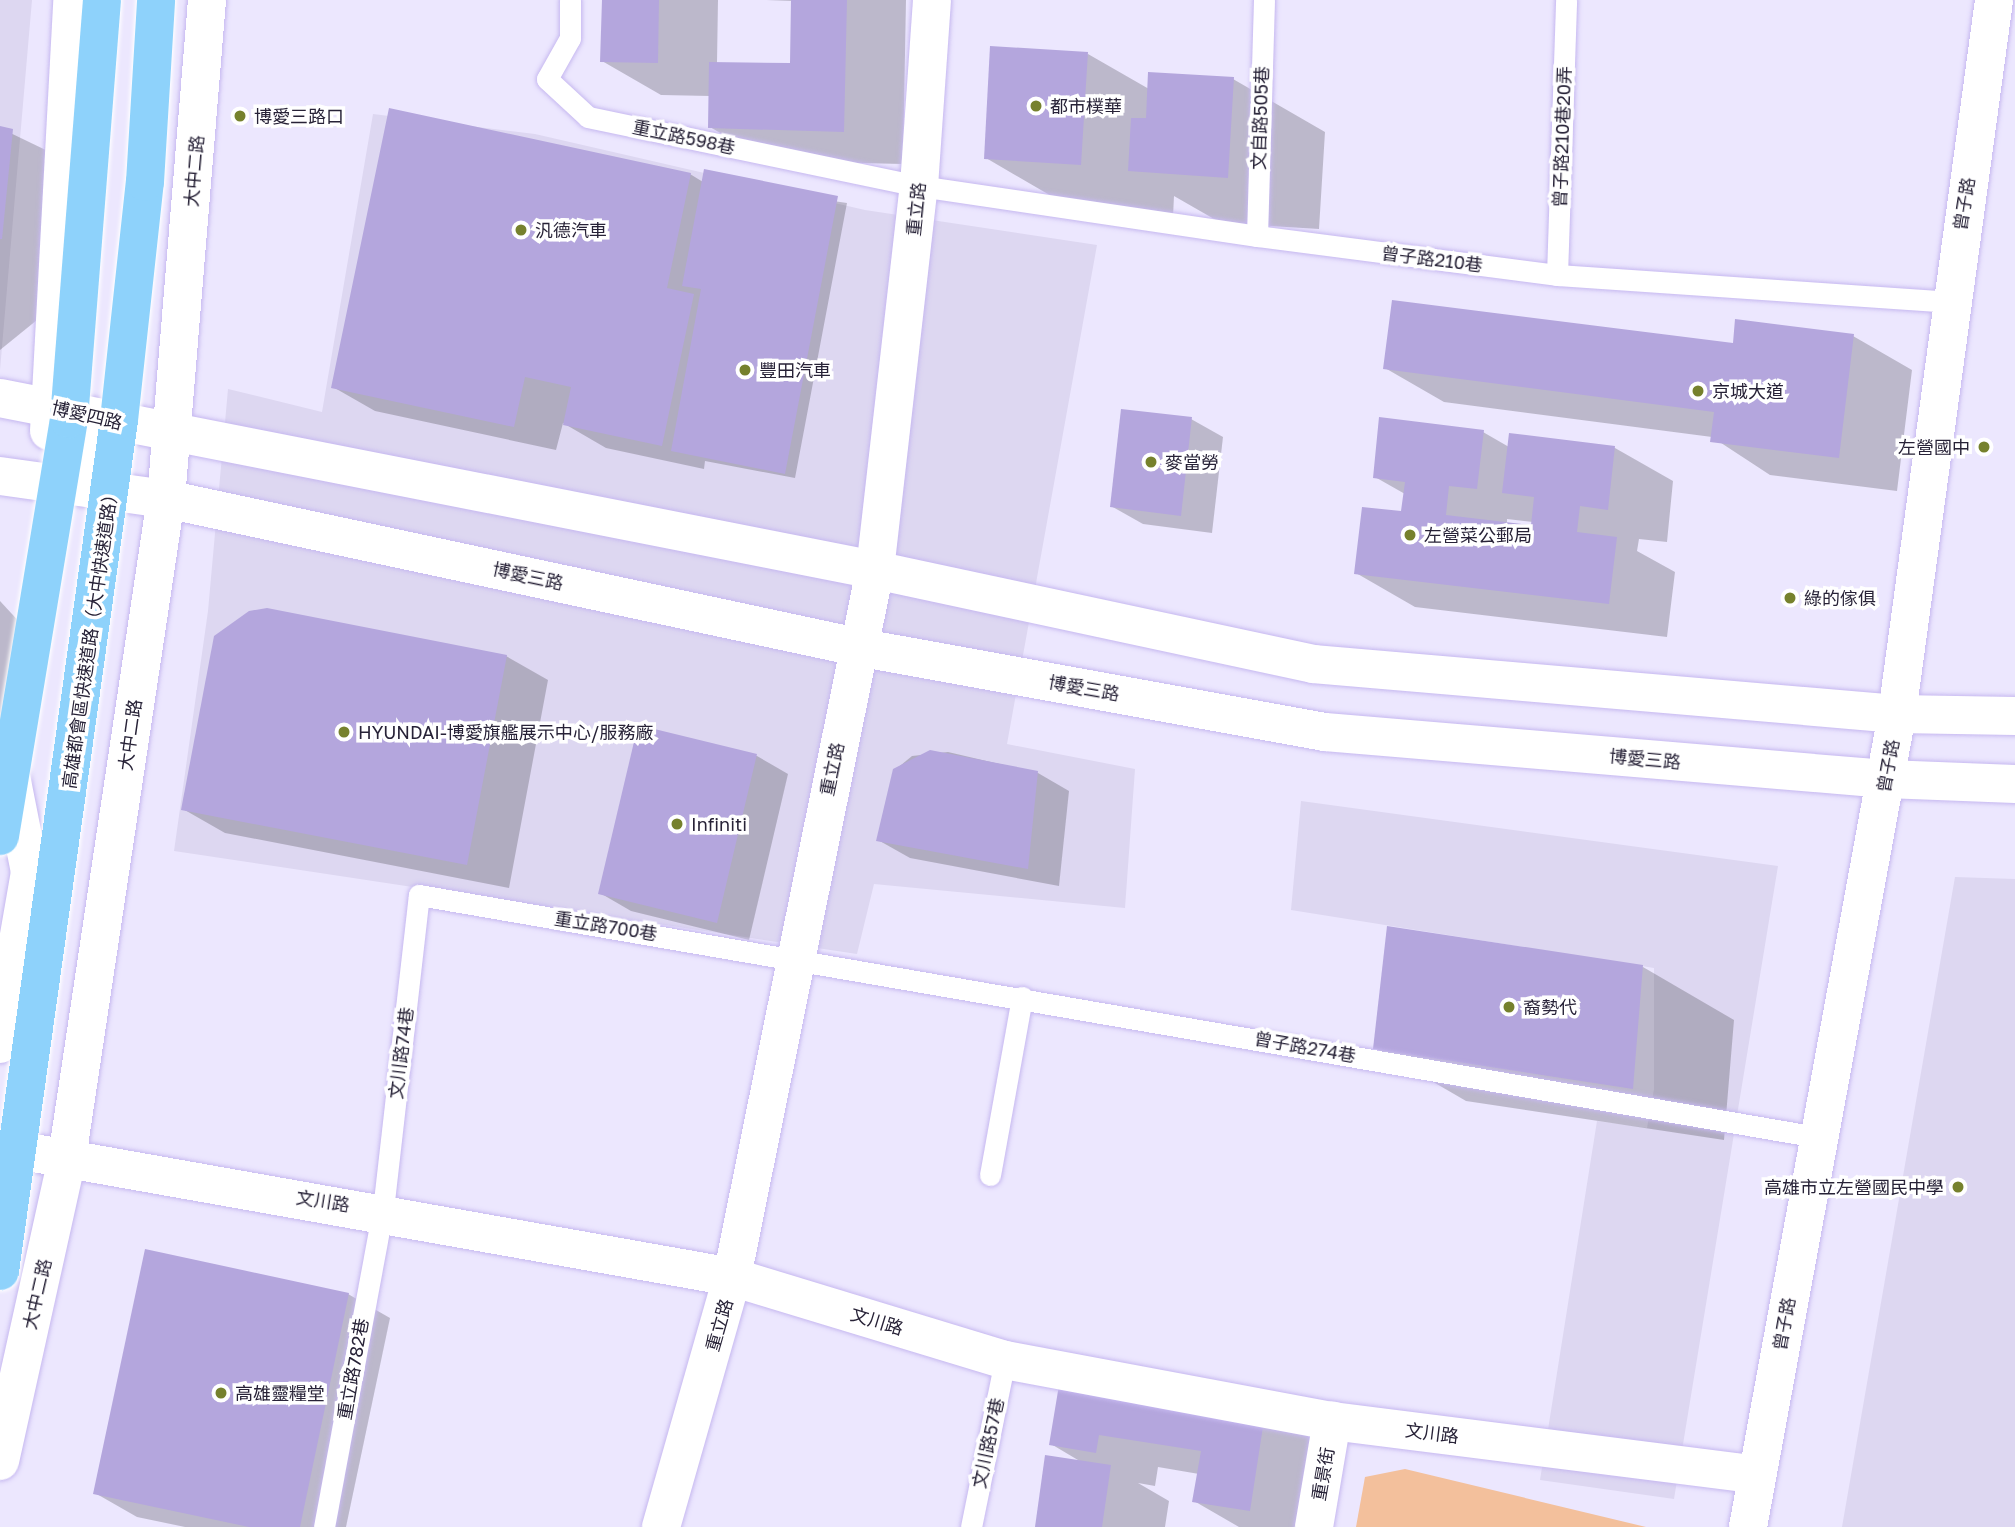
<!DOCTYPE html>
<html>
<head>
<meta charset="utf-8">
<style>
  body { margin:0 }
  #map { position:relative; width:2015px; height:1527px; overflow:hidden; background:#ece7fe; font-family:"Golos Text","Noto Sans TC",sans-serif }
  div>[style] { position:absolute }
  .built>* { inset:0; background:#ddd7f1 }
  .green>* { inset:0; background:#f3c09c }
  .shadow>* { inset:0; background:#0003 }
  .building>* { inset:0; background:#b4a6dd }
  .roads { filter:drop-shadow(0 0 2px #c6b8f0) drop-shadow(0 0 2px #c6b8f0) }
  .lane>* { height:21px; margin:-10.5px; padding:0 10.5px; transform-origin:10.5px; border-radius:10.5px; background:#fff }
  .street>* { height:38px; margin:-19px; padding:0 19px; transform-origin:19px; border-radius:19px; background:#fff }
  .secondary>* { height:38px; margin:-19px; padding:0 19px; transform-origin:19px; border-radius:19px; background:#fff }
  .bridges { filter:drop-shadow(0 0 2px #fff) drop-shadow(0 0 2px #fff) }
  .highway-bridge>* { height:38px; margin:-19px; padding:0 19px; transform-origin:19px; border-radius:19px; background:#8ed2fb }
  .dots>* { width:19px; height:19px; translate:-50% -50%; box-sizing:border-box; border:4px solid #fff; border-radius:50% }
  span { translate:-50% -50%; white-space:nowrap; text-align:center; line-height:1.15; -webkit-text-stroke:7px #fff; paint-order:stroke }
  .poi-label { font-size:18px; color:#272237 }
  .left { translate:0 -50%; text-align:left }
  .right { translate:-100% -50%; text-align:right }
  .street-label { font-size:18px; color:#272237 }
</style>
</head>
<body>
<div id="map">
  <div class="built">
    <i style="clip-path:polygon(0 0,32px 0,0 370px)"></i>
    <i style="clip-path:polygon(373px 114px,535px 134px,865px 210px,1097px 245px,1007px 744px,1135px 769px,1125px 908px,874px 884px,857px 954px,174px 851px,208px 611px,228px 389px,322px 412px)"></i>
    <i style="clip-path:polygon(1301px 801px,1778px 866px,1674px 1499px,1540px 1480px,1597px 1121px,1647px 1128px,1654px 1089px,1654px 968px,1291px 910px)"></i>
    <i style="clip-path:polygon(1955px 877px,2015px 879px,2015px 1527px,1842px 1527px)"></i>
  </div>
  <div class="green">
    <i style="clip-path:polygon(1405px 1469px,1646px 1527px,1356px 1527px,1365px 1477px)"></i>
  </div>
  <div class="shadow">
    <i style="clip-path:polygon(603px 0,718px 0,717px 63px,792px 65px,793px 1px,766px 0,906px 0,903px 164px,768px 161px,710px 127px,710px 96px,661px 95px,602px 61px)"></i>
    <i style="clip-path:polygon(1088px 54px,1149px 89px,1233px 79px,1325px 132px,1319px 229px,1221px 223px,1174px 196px,1173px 217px,1077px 211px,986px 158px)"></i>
    <i style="clip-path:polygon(0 128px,54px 154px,37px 320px,0 350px)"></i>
    <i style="clip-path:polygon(690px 174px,703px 182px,847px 203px,795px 478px,705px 461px,704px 469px,606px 448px,563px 423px,556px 450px,375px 411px,333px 387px)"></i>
    <i style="clip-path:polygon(1853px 336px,1912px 370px,1897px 491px,1770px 475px,1712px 437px,1444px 402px,1385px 368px)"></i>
    <i style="clip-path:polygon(1191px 419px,1223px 437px,1212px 533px,1143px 524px,1111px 506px)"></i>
    <i style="clip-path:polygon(evenodd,1483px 432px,1509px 447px,1615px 448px,1673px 481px,1667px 542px,1639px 539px,1637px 551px,1675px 572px,1667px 637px,1415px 607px,1356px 573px,1403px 513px,1405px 494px,1375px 477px,1483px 432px,1507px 519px,1533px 522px,1533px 527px,1507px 524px,1507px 519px)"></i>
    <i style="clip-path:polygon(0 601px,24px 627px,0 752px)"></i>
    <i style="clip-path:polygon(506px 656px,548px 680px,509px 888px,225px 833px,183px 809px)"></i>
    <i style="clip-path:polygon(639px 728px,757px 756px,788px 774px,749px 940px,631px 911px,600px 893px)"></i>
    <i style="clip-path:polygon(948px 752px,1038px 773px,1069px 791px,1059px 886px,910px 858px,878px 840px,895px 770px,912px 756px)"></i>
    <i style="clip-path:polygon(1643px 967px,1734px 1020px,1724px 1140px,1466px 1101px,1375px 1048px)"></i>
    <i style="clip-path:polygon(348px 1294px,390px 1318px,346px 1527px,185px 1527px,137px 1517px,95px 1493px)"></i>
    <i style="clip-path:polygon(1062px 1375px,1266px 1408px,1325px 1442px,1311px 1527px,1239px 1527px,1194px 1501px,1199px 1474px,1158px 1467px,1155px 1486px,1138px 1483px,1169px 1501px,1165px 1527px,1036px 1527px,1083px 1463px,1051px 1444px)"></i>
  </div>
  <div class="building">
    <i style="clip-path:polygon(602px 0,659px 0,658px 63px,600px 62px)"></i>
    <i style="clip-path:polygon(791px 0,847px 0,844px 132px,708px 128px,709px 62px,790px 63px)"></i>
    <i style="clip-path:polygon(990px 46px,1088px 52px,1081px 165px,984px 159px)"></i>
    <i style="clip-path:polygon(1148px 72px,1234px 77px,1228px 178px,1128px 171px,1131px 118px,1146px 118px)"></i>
    <i style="clip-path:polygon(389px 108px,691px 173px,667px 288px,694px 294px,662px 446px,563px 425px,571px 387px,525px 377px,514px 427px,331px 388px)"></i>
    <i style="clip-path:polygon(0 126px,13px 129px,2px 239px,0 239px)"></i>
    <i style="clip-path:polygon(704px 169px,838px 196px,785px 474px,671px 451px,701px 289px,682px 286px)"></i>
    <i style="clip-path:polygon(1392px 300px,1733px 343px,1735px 319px,1854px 334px,1839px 458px,1710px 442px,1714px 412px,1383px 369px)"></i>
    <i style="clip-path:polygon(1121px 409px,1192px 417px,1181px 516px,1110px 507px)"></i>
    <i style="clip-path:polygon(1379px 417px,1484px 430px,1477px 489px,1449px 486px,1446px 515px,1531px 525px,1534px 497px,1502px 493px,1509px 433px,1615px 446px,1608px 510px,1580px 506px,1577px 532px,1617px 537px,1609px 604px,1354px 574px,1362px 507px,1401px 511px,1405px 482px,1373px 478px)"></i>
    <i style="clip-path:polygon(267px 608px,507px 655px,467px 865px,181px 810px,214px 636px,249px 611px)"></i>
    <i style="clip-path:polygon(638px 725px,757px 754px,717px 923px,598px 894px)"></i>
    <i style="clip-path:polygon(930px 750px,1038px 771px,1028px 869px,876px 841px,893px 769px)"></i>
    <i style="clip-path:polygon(1387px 926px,1643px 965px,1633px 1089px,1373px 1049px)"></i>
    <i style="clip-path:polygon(145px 1249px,349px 1293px,300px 1527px,249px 1527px,93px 1494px)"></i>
    <i style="clip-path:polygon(1061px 1373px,1266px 1407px,1250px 1511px,1192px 1502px,1201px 1451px,1099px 1435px,1096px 1453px,1049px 1445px)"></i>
    <i style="clip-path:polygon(1045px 1455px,1111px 1465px,1102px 1527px,1035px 1527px)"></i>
  </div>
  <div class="roads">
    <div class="lane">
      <i style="left:570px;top:0;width:38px;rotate:90deg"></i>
      <i style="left:570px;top:38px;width:47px;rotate:119.3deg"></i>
      <i style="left:547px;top:79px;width:56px;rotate:42.8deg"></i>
      <i style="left:588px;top:117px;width:338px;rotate:11.8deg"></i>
      <i style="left:919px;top:186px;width:342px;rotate:8.4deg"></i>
      <i style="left:1257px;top:236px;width:303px;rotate:7.4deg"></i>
      <i style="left:1557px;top:275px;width:393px;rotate:3.9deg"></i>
      <i style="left:1257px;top:236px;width:236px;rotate:-88.3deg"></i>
      <i style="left:1557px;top:275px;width:275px;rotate:-88.1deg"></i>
      <i style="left:84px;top:488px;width:81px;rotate:-87.2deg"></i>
      <i style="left:990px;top:1175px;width:181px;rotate:-79.8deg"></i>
      <i style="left:324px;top:1527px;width:322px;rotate:-79.5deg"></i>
      <i style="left:383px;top:1210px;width:317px;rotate:-83.5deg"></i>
      <i style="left:419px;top:895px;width:1419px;rotate:9.82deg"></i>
      <i style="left:971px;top:1527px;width:170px;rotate:-78.5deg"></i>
    </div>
    <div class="street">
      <i style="left:0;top:398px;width:892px;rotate:11.12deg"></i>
      <i style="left:875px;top:570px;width:448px;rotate:12.1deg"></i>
      <i style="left:1313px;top:664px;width:586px;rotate:4.89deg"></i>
      <i style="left:1897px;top:714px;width:118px;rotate:1deg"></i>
      <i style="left:49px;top:431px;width:432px;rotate:-86.9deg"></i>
      <i style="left:0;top:476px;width:168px;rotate:7.9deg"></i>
      <i style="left:166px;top:499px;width:707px;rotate:12.09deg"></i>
      <i style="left:857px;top:647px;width:476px;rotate:10.3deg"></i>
      <i style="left:1325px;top:732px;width:563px;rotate:4.79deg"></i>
      <i style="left:1886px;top:779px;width:129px;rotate:2.2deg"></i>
      <i style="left:0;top:1044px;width:175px;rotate:-80.1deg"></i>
      <i style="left:30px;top:872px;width:98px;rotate:-101.2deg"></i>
      <i style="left:0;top:1147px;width:743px;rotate:10.07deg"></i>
      <i style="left:732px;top:1277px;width:285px;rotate:16.9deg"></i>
      <i style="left:1005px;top:1360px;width:333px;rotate:10.6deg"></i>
      <i style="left:1332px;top:1421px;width:428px;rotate:7.2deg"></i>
      <i style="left:0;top:1461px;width:310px;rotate:-77.5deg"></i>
      <i style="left:67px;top:1158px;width:666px;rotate:-81.46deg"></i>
      <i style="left:166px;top:499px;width:501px;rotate:-85.3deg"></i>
      <i style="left:661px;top:1527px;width:260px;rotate:-74.1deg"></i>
      <i style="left:732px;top:1277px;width:721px;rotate:-78.57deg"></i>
      <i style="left:875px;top:570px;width:387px;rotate:-83.5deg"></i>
      <i style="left:919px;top:186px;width:186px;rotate:-86deg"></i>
      <i style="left:1314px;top:1527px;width:108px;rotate:-80.4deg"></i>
    </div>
    <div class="secondary">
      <i style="left:1748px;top:1527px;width:827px;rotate:-79.61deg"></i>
      <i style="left:1897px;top:714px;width:721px;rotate:-82.26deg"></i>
    </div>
  </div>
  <div class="bridges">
    <div class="highway-bridge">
      <i style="left:0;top:836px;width:423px;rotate:-80.6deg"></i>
      <i style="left:69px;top:419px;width:420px;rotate:-85.5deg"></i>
      <i style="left:0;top:1271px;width:859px;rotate:-82.04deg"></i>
      <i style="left:119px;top:420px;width:239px;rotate:-83.8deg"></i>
      <i style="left:145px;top:182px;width:182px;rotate:-86.5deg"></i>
    </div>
  </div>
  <div class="dots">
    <i style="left:1036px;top:106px;background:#76812d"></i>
    <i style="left:240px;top:116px;background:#76812d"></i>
    <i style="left:521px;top:230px;background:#76812d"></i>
    <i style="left:745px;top:370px;background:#76812d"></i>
    <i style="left:1698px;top:391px;background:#76812d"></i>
    <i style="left:1984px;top:447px;background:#76812d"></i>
    <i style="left:1151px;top:462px;background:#76812d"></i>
    <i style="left:1410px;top:535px;background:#76812d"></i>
    <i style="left:1790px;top:598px;background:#76812d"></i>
    <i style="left:344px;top:732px;background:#76812d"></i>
    <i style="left:677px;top:824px;background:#76812d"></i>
    <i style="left:1509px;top:1007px;background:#76812d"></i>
    <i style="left:1958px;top:1187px;background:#76812d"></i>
    <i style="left:221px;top:1393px;background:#76812d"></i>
  </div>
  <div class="poi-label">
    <span class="left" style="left:1050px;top:106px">都市樸華</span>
    <span class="left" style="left:254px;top:116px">博愛三路口</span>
    <span class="left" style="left:535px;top:230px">汎德汽車</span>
    <span class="left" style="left:759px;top:370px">豐田汽車</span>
    <span class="left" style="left:1712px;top:391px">京城大道</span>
    <span class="right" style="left:1970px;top:447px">左營國中</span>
    <span class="left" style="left:1165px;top:462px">麥當勞</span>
    <span class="left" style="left:1424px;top:535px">左營菜公郵局</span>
    <span class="left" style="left:1804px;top:598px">綠的傢俱</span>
    <span class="left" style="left:358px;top:732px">HYUNDAI-博愛旗艦展示中心/服務廠</span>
    <span class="left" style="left:691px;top:824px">Infiniti</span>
    <span class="left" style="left:1523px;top:1007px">裔勢代</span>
    <span class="right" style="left:1944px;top:1187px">高雄市立左營國民中學</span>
    <span class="left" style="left:235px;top:1393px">高雄靈糧堂</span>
  </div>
  <div class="street-label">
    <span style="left:1260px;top:118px;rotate:-88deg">文自路505巷</span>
    <span style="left:684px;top:137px;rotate:12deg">重立路598巷</span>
    <span style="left:1562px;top:137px;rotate:-88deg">曾子路210巷20弄</span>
    <span style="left:194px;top:171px;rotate:-85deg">大中二路</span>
    <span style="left:1964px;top:204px;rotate:-81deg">曾子路</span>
    <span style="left:916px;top:209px;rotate:-84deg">重立路</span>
    <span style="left:1432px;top:259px;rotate:7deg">曾子路210巷</span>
    <span style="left:87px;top:415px;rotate:13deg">博愛四路</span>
    <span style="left:528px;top:576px;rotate:12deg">博愛三路</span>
    <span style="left:90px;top:637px;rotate:-82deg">高雄都會區快速道路（大中快速道路）</span>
    <span style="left:1084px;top:688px;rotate:10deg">博愛三路</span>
    <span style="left:130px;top:735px;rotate:-82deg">大中二路</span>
    <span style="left:1645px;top:759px;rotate:5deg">博愛三路</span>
    <span style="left:1888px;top:766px;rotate:-80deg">曾子路</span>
    <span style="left:832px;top:769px;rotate:-78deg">重立路</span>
    <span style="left:606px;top:926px;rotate:9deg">重立路700巷</span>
    <span style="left:1305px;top:1047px;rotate:10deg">曾子路274巷</span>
    <span style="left:401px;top:1053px;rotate:-83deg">文川路74巷</span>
    <span style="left:323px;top:1201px;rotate:9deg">文川路</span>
    <span style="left:37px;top:1294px;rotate:-77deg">大中二路</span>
    <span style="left:877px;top:1321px;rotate:17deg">文川路</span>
    <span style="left:1784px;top:1324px;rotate:-80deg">曾子路</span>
    <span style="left:719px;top:1325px;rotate:-74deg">重立路</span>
    <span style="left:353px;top:1369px;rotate:-80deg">重立路782巷</span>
    <span style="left:1432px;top:1433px;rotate:7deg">文川路</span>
    <span style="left:988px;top:1443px;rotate:-78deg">文川路57巷</span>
    <span style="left:1323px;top:1474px;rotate:-80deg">重景街</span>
  </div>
</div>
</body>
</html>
